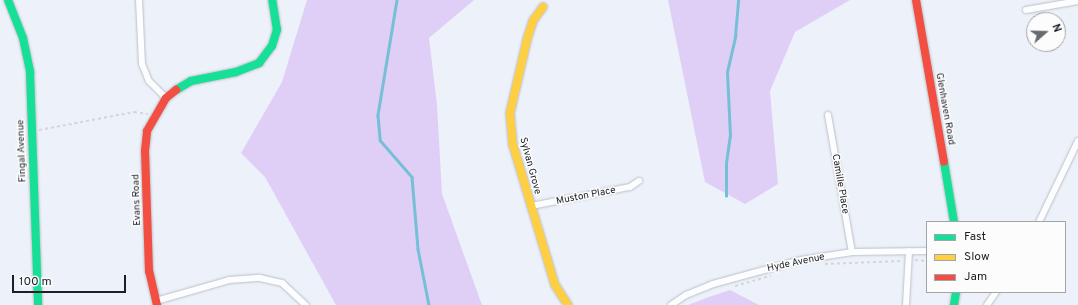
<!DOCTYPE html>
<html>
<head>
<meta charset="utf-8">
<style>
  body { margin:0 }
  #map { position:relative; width:1078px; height:305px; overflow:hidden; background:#edf1f9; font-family:Overpass,sans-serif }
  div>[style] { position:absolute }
  .green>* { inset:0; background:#dfcff7 }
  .stream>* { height:2.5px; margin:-1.25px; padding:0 1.25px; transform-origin:1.25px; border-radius:1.25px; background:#77bfd6 }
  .path>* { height:1.5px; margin-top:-0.75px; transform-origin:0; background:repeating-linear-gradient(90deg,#d4d5d7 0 3px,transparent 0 6px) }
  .roads { filter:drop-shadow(0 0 1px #bcbfc6) drop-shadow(0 0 1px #bcbfc6) }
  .street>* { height:6px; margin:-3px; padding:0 3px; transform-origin:3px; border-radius:3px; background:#fcfdfe }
  .fast>* { height:8px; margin:-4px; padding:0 4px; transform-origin:4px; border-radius:4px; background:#16e098 }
  .slow>* { height:8px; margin:-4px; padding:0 4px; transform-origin:4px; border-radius:4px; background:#ffcf43 }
  .jam>* { height:8px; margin:-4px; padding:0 4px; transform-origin:4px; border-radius:4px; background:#f24e42 }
  span { translate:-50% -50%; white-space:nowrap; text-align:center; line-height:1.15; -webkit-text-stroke:3px #fcfcfc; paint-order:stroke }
  .street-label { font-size:10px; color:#1c2026 }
  .legend { position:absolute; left:926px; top:221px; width:140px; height:72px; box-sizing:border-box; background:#fcfcfc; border:1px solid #a2a4a6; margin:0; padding:5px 7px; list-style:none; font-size:12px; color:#1c2026 }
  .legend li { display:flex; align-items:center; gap:8px; height:20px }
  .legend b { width:20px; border:1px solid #a2a4a6 }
  .north { position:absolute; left:1026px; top:12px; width:40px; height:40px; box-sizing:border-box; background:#fcfcfc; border:1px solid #a2a4a6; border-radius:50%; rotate:70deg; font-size:11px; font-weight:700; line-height:16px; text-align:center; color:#1c2026 }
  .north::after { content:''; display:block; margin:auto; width:14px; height:18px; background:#656970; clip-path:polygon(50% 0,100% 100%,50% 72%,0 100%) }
  .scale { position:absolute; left:12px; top:275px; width:114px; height:18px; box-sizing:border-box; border:2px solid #1c2026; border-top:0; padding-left:5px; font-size:12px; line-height:14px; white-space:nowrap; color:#1c2026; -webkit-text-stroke:3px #fcfcfc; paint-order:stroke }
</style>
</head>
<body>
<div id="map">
  <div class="green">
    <i style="clip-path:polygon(307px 0,474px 0,429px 38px,437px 105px,442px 194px,482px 305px,336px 305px,265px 177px,241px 153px,282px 82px)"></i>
    <i style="clip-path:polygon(668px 0,850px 0,795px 32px,770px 91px,778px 184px,745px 204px,705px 182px)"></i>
    <i style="clip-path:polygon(730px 290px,759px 305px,688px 305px,709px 297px)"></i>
  </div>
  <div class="stream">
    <i style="left:397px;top:0;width:117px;rotate:99.4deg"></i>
    <i style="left:378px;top:115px;width:25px;rotate:85deg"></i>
    <i style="left:380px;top:140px;width:49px;rotate:49.1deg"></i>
    <i style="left:412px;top:177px;width:72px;rotate:85.2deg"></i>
    <i style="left:418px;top:249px;width:57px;rotate:78.9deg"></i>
    <i style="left:726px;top:196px;width:33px;rotate:-90deg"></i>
    <i style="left:726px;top:163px;width:27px;rotate:-82deg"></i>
    <i style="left:730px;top:136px;width:64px;rotate:-92.7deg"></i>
    <i style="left:727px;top:72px;width:37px;rotate:-77deg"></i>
    <i style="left:735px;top:36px;width:36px;rotate:-85deg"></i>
  </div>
  <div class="path">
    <i style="left:39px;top:130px;width:97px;rotate:-10.7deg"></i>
    <i style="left:134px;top:112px;width:14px;rotate:8deg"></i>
    <i style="left:915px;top:260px;width:12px;rotate:5deg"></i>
    <i style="left:825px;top:264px;width:76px;rotate:-2.3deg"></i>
    <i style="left:735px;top:286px;width:37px;rotate:-16deg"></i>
  </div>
  <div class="roads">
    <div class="street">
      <i style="left:139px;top:0;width:64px;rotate:87.3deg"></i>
      <i style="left:142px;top:64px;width:18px;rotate:68deg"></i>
      <i style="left:149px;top:81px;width:24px;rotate:45deg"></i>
      <i style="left:1026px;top:10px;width:53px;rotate:-9.8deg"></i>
      <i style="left:828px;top:115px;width:139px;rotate:80.1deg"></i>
      <i style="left:531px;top:206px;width:101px;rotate:-10.9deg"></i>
      <i style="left:630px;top:187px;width:11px;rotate:-34deg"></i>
      <i style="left:1039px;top:222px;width:90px;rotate:-64.3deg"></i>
      <i style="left:156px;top:301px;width:76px;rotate:-16deg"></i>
      <i style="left:229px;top:280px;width:31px;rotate:-4deg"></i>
      <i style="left:260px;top:278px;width:23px;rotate:13deg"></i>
      <i style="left:282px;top:283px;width:33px;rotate:43deg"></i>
      <i style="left:671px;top:305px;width:18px;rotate:-34deg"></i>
      <i style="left:686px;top:295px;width:29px;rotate:-22deg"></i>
      <i style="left:713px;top:284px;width:91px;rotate:-15.3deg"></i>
      <i style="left:801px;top:260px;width:52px;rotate:-8.9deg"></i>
      <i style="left:852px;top:252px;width:75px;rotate:-0.8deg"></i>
      <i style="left:906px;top:305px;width:54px;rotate:-86.8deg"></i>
      <i style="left:987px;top:305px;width:16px;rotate:-55deg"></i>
    </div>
    <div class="fast">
      <i style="left:8px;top:0;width:41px;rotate:68.5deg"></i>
      <i style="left:23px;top:38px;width:35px;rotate:78deg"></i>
      <i style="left:30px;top:72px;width:233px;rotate:88deg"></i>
      <i style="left:176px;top:90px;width:17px;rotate:-31deg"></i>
      <i style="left:191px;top:81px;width:46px;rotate:-11.3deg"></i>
      <i style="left:236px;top:72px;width:25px;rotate:-21deg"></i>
      <i style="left:259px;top:63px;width:21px;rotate:-53deg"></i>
      <i style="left:272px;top:46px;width:17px;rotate:-73deg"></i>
      <i style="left:277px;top:30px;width:30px;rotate:-99deg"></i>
      <i style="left:944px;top:162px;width:61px;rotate:80.5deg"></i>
      <i style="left:954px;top:305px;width:13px;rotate:-81deg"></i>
    </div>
    <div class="slow">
      <i style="left:543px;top:7px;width:17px;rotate:126deg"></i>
      <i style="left:533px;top:21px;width:20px;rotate:108deg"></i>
      <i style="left:527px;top:40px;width:75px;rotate:103.1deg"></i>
      <i style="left:510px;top:113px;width:32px;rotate:85deg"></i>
      <i style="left:513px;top:145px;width:146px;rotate:73.3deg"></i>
      <i style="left:555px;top:285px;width:24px;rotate:57deg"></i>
    </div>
    <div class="jam">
      <i style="left:916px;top:0;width:164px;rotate:80.2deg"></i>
      <i style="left:157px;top:305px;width:35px;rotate:-103deg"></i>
      <i style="left:149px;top:271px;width:120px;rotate:-91.9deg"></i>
      <i style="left:145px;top:151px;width:20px;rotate:-84deg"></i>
      <i style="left:147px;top:131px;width:38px;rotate:-60deg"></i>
      <i style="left:166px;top:98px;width:13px;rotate:-39deg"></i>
    </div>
  </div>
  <div class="street-label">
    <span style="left:945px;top:109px;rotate:80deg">Glenhaven Road</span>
    <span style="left:22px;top:151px;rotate:-92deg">Fingal Avenue</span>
    <span style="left:530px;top:166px;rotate:75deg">Sylvan Grove</span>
    <span style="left:840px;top:184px;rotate:80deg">Camille Place</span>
    <span style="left:586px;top:196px;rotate:-11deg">Muston Place</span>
    <span style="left:137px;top:200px;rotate:-92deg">Evans Road</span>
    <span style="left:796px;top:263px;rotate:-12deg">Hyde Avenue</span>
  </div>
  <ul class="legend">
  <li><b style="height:5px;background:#16e098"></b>Fast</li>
  <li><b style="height:5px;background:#ffcf43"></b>Slow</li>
  <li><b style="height:5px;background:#f24e42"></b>Jam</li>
  </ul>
  <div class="north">N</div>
  <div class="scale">100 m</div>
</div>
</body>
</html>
